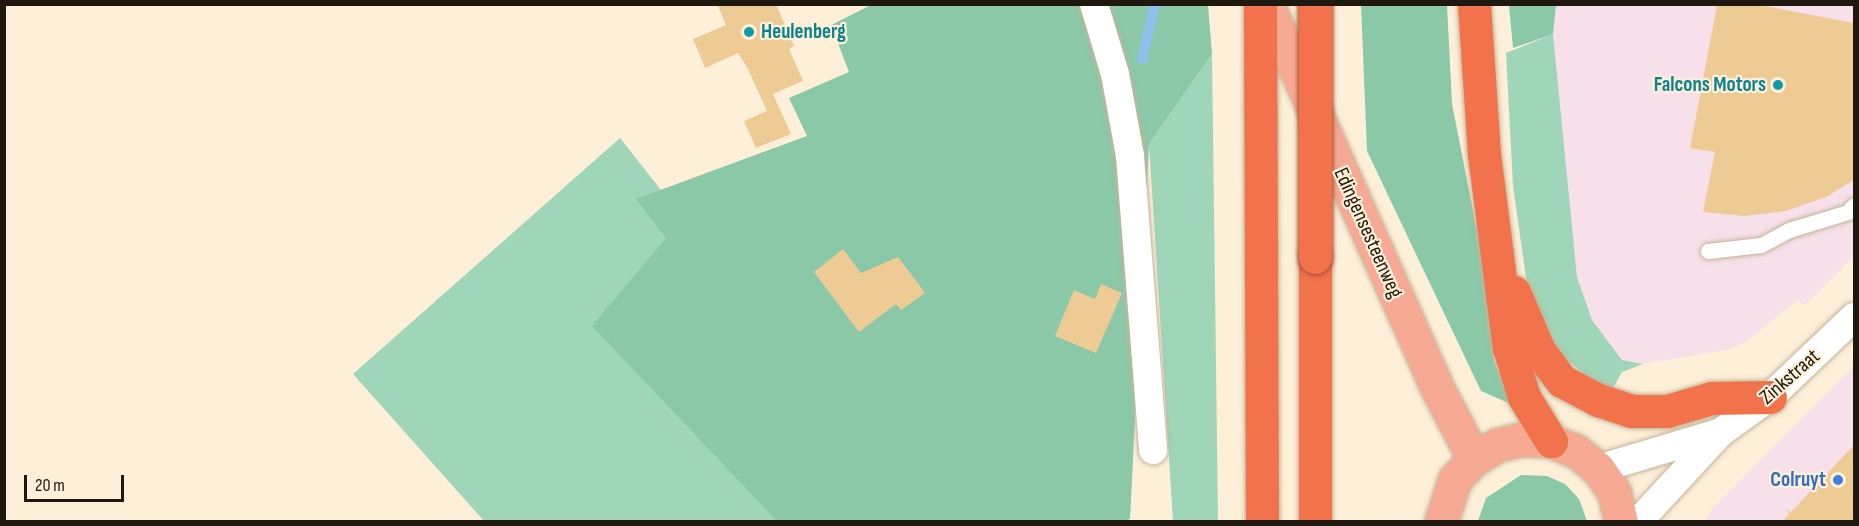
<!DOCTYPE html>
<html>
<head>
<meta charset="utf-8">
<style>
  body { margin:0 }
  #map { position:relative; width:1859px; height:526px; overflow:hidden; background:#feefd9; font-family:"Sofia Sans Condensed",sans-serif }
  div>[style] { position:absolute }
  .commercial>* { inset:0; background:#f8e0ea }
  .green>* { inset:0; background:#9fd5b8 }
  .forest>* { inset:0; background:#8ac8a7 }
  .stream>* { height:10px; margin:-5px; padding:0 5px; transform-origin:5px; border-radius:5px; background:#90c1ec }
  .building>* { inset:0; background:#eecb95 }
  .roads { filter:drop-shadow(0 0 2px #c5b498) drop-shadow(0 0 2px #c5b498) }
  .lane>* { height:15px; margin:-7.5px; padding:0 7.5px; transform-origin:7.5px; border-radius:7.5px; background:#fff }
  .street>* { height:28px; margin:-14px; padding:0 14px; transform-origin:14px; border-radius:14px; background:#fff }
  .primary>* { height:33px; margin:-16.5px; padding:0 16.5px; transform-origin:16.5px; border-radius:16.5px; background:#f7aa93 }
  .highway>* { height:33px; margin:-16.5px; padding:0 16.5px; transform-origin:16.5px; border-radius:16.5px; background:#f2724b }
  .bridges { filter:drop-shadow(0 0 2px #a85236) drop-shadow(0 0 2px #a85236) }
  .highway-bridge>* { height:33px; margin:-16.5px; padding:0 16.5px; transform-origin:16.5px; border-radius:16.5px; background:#f2724b }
  .dots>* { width:16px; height:16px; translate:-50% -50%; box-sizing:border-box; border:3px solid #feefd9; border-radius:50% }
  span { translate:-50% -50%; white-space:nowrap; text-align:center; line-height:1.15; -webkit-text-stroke:4.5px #feefd9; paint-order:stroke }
  .culture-label { font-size:21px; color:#0d838f; font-weight:700 }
  .left { translate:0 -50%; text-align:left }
  .right { translate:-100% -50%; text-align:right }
  .street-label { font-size:21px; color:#1e180e }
  .shop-label { font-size:21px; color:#366cbe; font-weight:700 }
  .frame { position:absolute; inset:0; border:6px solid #1e180e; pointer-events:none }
  .scale { position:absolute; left:24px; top:475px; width:100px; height:27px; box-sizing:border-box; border:3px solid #1e180e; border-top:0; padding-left:8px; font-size:18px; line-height:21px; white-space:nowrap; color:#1e180e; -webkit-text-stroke:4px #feefd9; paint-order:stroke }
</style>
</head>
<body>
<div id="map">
  <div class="commercial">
    <i style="clip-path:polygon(1556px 5px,1854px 5px,1854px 256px,1804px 306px,1798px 299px,1746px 342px,1727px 350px,1643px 364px,1622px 360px,1592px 320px,1577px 277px,1553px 34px)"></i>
    <i style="clip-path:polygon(1854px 366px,1854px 521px,1704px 522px,1712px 509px)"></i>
  </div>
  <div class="green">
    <i style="clip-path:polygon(1553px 34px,1577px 277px,1592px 320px,1622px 360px,1643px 364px,1622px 372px,1612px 390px,1593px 381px,1557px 352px,1526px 278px,1513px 186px,1506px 53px)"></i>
    <i style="clip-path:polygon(1212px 54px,1218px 521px,1173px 521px,1149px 144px)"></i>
    <i style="clip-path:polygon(620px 138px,698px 237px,803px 521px,484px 521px,353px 374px)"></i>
  </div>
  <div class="forest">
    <i style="clip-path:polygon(871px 5px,1208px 5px,1212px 54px,1149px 144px,1130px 519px,1125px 521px,777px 521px,592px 326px,666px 238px,636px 199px,807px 136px,789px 98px,849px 72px,831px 25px)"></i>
    <i style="clip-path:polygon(1361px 5px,1447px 5px,1452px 104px,1486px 276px,1494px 360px,1511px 404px,1481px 391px,1367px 151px)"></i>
    <i style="clip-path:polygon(1509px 5px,1556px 5px,1553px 34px,1513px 48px)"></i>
    <i style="clip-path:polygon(1521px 475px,1547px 476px,1565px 484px,1579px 499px,1587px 521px,1478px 521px,1486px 498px)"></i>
  </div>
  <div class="stream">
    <i style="left:1142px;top:59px;width:57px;rotate:-76.7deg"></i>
  </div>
  <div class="building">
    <i style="clip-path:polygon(717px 4px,776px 4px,794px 46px,789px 49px,803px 81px,773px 94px,791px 134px,756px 148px,744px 121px,767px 111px,747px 67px,738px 53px,705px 68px,693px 39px,726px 25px)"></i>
    <i style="clip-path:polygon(1717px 5px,1760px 5px,1854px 23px,1854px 180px,1826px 197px,1786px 211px,1744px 216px,1703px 212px,1715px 152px,1690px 148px)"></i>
    <i style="clip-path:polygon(843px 249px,861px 273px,898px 257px,925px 293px,901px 310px,896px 304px,859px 332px,814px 272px)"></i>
    <i style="clip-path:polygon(1101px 284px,1122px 293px,1096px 353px,1055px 336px,1074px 290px,1095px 299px)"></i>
    <i style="clip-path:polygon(1854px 445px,1854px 522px,1782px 522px,1789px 514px,1786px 509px,1791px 512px)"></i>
  </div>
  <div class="roads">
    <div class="lane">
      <i style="left:1708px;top:251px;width:53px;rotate:-6.5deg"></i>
      <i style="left:1761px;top:245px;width:32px;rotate:-28deg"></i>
      <i style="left:1789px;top:230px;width:62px;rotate:-17deg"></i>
      <i style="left:1848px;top:212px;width:9px;rotate:-49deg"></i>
    </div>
    <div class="street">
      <i style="left:1094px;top:4px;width:73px;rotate:73.3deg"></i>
      <i style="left:1115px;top:74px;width:83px;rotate:79.6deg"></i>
      <i style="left:1130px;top:156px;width:295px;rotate:85.5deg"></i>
      <i style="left:1598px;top:469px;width:126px;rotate:-16.6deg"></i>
      <i style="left:1638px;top:522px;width:122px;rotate:-47.3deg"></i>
      <i style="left:1721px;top:432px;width:60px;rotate:-35.5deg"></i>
      <i style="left:1770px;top:397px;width:116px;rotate:-43.6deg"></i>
    </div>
    <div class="primary">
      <i style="left:1267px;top:4px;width:415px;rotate:66.1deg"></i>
      <i style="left:1435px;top:384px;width:85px;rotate:62.5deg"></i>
      <i style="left:1441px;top:522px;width:45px;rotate:-72deg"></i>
      <i style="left:1455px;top:479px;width:28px;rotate:-46deg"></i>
      <i style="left:1474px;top:459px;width:27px;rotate:-31deg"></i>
      <i style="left:1497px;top:445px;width:28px;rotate:-13deg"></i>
      <i style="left:1524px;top:439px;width:27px;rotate:4deg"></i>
      <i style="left:1551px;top:441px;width:27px;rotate:22deg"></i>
      <i style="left:1576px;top:451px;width:28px;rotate:39deg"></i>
      <i style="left:1598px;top:469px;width:28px;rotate:55deg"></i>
      <i style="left:1614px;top:492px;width:31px;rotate:77deg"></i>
    </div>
    <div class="highway">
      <i style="left:1260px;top:4px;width:518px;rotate:89.78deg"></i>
      <i style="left:1474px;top:4px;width:150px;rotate:86.2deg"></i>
      <i style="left:1484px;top:154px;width:196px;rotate:82.7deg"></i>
      <i style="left:1509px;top:348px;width:51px;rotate:73deg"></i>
      <i style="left:1524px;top:397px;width:52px;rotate:58.5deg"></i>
      <i style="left:1315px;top:257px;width:265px;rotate:90deg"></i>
      <i style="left:1514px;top:292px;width:64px;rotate:67deg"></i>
      <i style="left:1539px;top:351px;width:38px;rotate:53deg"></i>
      <i style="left:1562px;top:381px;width:41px;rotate:27.8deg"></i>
      <i style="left:1598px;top:400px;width:35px;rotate:18deg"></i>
      <i style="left:1631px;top:411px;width:36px"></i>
      <i style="left:1667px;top:411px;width:47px;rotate:-16.1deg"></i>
      <i style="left:1712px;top:398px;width:58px;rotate:-1deg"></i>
    </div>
  </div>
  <div class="bridges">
    <div class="highway-bridge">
      <i style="left:1315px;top:4px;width:253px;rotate:90deg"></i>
    </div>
  </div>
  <div class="dots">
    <i style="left:749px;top:32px;background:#0f9aa8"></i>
    <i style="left:1778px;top:85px;background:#0f9aa8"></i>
    <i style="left:1838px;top:480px;background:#3f7fe0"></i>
  </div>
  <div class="culture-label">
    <span class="left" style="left:761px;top:32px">Heulenberg</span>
    <span class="right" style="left:1766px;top:85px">Falcons Motors</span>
  </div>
  <div class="street-label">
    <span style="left:1368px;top:233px;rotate:66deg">Edingensesteenweg</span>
    <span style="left:1790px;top:377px;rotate:-41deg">Zinkstraat</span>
  </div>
  <div class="shop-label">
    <span class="right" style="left:1826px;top:480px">Colruyt</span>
  </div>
  <div class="frame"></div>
  <div class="scale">20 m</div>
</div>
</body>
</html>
